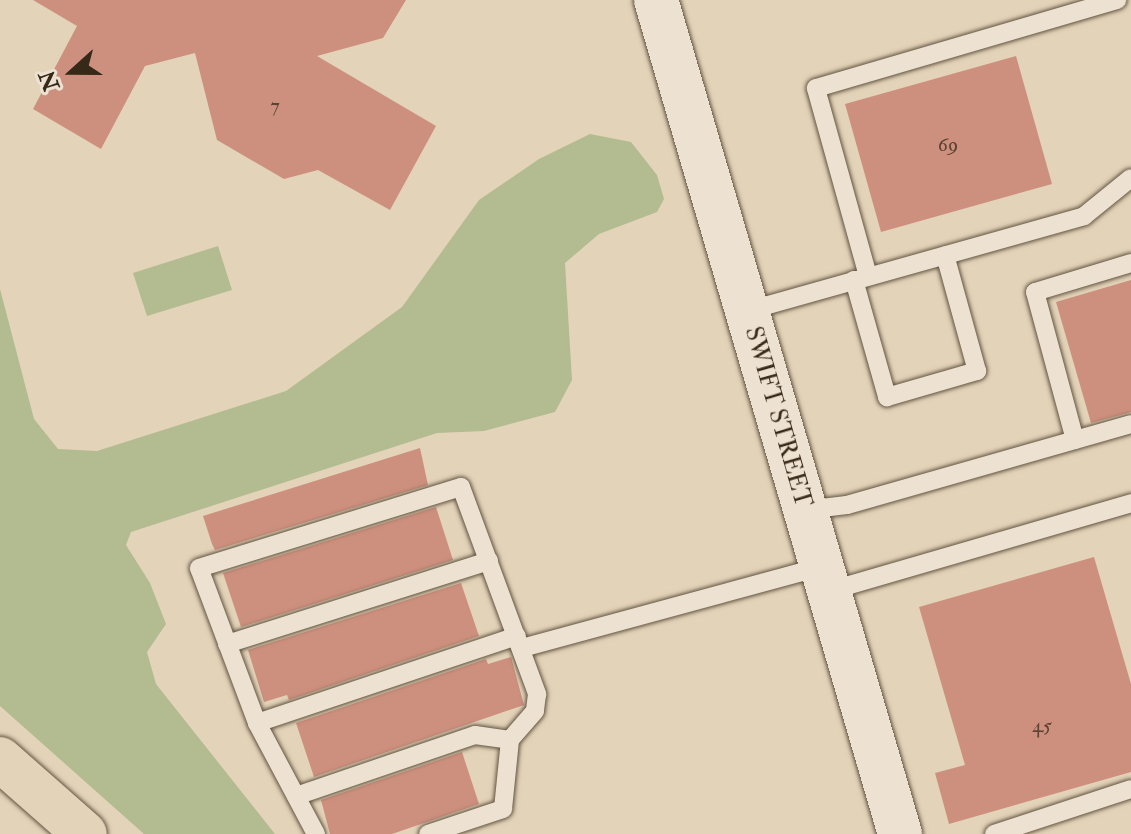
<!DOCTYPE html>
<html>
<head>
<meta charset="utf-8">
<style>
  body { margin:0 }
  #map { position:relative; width:1131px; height:834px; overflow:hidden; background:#e3d3b9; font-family:"IM FELL Double Pica",serif }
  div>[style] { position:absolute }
  .green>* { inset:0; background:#b3bc90 }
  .building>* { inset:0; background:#ce907e }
  .roads { filter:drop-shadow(0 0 2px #625440) drop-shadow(0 0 2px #625440) }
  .lane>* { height:18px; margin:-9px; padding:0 9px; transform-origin:9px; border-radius:9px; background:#ede2d2 }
  .secondary>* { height:44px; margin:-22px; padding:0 22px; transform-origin:22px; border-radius:22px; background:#ede2d2 }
  .highway>* { height:44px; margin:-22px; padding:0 22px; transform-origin:22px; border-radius:22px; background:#e3d3b9 }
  span { translate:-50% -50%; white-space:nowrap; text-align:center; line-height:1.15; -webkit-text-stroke:8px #ede2d2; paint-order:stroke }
  .number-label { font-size:20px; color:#5d4332 }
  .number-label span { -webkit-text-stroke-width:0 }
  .street-label { font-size:24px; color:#372918 }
  .north { position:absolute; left:32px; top:32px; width:80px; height:80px; -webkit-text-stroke:6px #ede2d2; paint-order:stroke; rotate:249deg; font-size:22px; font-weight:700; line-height:32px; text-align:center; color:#372918 }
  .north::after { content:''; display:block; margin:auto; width:28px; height:36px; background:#372918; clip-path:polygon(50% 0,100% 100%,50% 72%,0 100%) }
</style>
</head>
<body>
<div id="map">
  <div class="green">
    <i style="clip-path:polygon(590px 134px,631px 142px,657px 175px,664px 199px,657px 212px,599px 234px,565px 263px,572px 380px,555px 412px,484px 431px,437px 433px,131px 532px,126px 545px,150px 583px,166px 624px,147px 652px,156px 684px,275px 834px,144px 834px,0 706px,0 289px,34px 419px,58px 449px,97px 451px,286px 391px,402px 307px,479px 200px,539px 159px)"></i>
    <i style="clip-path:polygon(218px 246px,232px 290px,147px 316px,133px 273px)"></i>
  </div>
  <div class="building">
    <i style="clip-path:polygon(33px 0,406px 0,383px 38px,317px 56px,436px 126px,390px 210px,318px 170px,284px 179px,217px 140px,195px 53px,145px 66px,101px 149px,33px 109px,77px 26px)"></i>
    <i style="clip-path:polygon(1016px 56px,1052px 184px,881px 232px,845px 104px)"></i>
    <i style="clip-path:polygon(1131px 280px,1131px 412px,1091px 423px,1056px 302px)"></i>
    <i style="clip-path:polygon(420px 448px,428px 485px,215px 550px,212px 544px,203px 516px)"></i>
    <i style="clip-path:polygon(436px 507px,453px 560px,241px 627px,223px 573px)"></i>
    <i style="clip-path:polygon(1094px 557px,1131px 684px,1131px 772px,949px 824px,935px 773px,965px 765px,919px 607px)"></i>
    <i style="clip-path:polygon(461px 583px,479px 636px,289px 700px,287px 695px,264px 702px,248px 650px)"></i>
    <i style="clip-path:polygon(511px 657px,524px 705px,314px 777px,296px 723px,486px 659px,488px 664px)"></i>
    <i style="clip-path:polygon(462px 752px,479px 804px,392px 834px,330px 834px,321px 800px)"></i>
  </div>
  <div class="roads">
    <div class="lane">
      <i style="left:868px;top:276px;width:195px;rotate:-105.5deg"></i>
      <i style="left:816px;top:88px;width:314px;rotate:-16.3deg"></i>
      <i style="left:854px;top:280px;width:122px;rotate:74.2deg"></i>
      <i style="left:887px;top:397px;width:94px;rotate:-16.1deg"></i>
      <i style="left:977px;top:371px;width:120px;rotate:-105.4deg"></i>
      <i style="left:747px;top:311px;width:350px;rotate:-15.7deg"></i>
      <i style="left:1084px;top:216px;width:60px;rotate:-39deg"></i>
      <i style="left:1075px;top:440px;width:153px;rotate:-105.1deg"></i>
      <i style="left:1035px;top:292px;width:100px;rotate:-16.8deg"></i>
      <i style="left:805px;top:510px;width:42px;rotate:-6.8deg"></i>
      <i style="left:847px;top:505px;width:295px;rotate:-15.9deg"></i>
      <i style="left:829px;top:591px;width:315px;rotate:-16.2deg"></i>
      <i style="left:227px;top:644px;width:275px;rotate:-17.6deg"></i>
      <i style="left:522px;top:648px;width:310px;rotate:-15.2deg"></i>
      <i style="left:257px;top:723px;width:274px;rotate:-18.5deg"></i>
      <i style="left:296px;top:796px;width:189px;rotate:-18.8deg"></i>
      <i style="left:475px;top:735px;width:35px;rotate:8deg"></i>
      <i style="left:316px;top:834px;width:126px;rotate:-118deg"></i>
      <i style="left:257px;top:723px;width:165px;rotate:-110.5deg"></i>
      <i style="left:199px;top:568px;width:274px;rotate:-17.2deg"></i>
      <i style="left:461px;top:487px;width:221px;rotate:69.8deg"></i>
      <i style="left:537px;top:694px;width:17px;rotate:97deg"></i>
      <i style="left:535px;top:711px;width:38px;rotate:131deg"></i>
      <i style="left:510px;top:740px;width:69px;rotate:95.8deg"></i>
      <i style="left:503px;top:809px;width:79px;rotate:161.6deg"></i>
      <i style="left:994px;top:834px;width:144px;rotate:-18.2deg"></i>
    </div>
    <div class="secondary">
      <i style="left:656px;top:0;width:869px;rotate:73.69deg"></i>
    </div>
    <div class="highway">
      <i style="left:0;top:759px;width:113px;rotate:41.4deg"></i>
    </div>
  </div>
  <div class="number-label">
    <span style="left:275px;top:105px">7</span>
    <span style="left:948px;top:144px">69</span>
    <span style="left:1042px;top:725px">45</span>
  </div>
  <div class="street-label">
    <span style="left:778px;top:417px;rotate:74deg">SWIFT STREET</span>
  </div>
  <div class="north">N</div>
</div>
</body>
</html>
